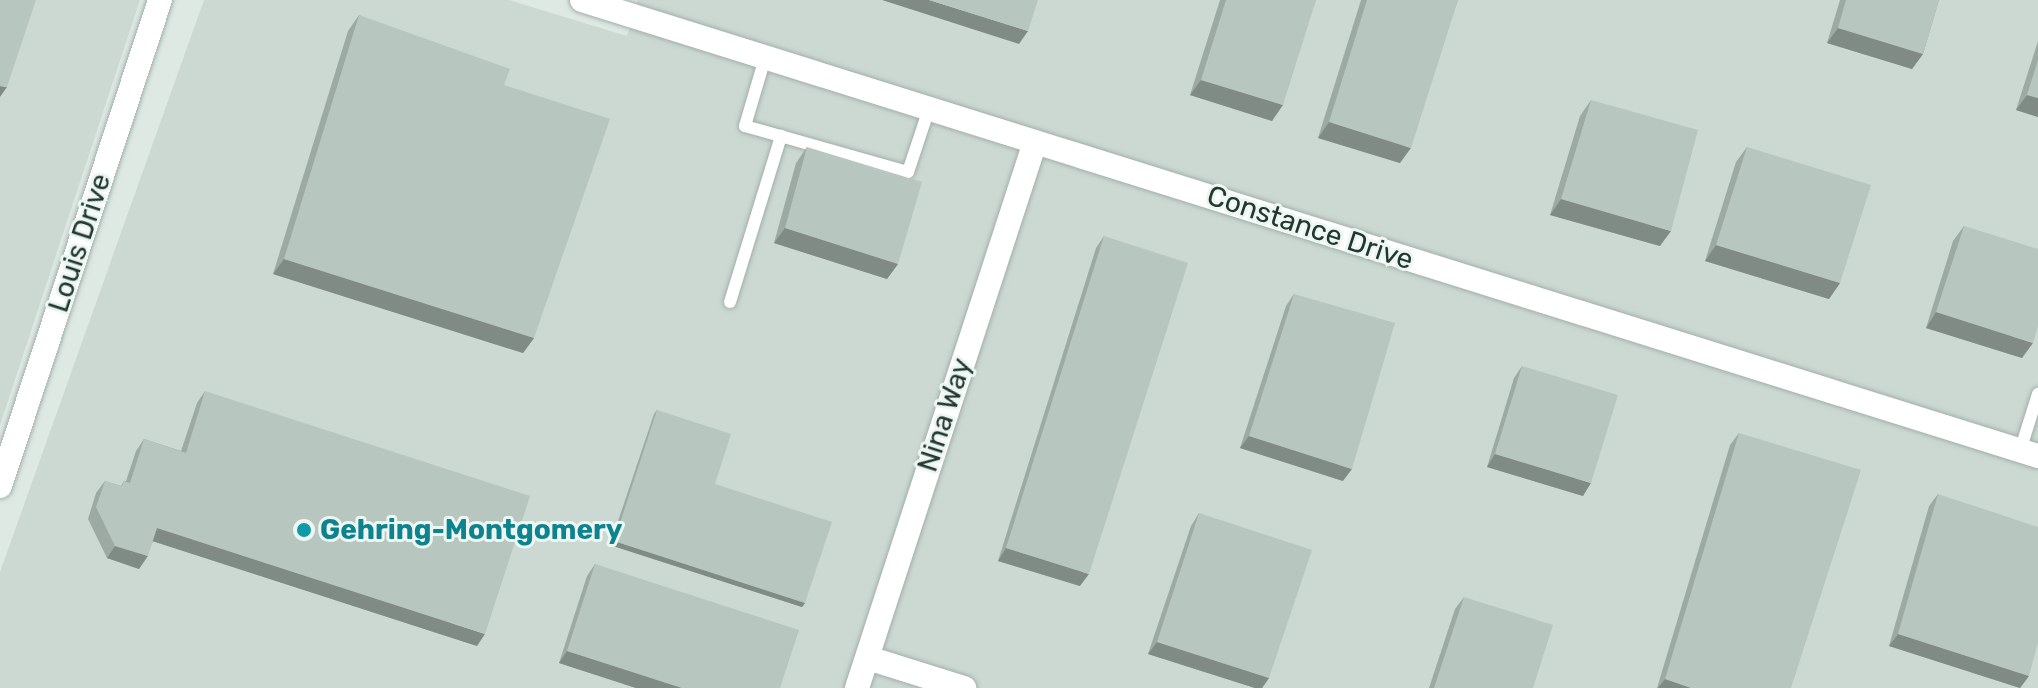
<!DOCTYPE html>
<html>
<head>
<meta charset="utf-8">
<style>
  body { margin:0 }
  #map { position:relative; width:2038px; height:688px; overflow:hidden; background:#dee9e3; font-family:Rubik,sans-serif }
  div>[style] { position:absolute }
  .built>* { inset:0; background:#ccd9d2 }
  .roads { filter:drop-shadow(0 0 2px #a1b0aa) drop-shadow(0 0 2px #a1b0aa) }
  .lane>* { height:12px; margin:-6px; padding:0 6px; transform-origin:6px; border-radius:6px; background:#fff }
  .street>* { height:24px; margin:-12px; padding:0 12px; transform-origin:12px; border-radius:12px; background:#fff }
  .wall>* { inset:0; background:#9daaa4 }
  .shaded-wall>* { inset:0; background:#808b86 }
  .building>* { inset:0; background:#b7c6bf }
  .dots>* { width:22px; height:22px; translate:-50% -50%; box-sizing:border-box; border:4px solid #eef6f1; border-radius:50% }
  span { translate:-50% -50%; white-space:nowrap; text-align:center; line-height:1.15; -webkit-text-stroke:6px #eef6f1; paint-order:stroke }
  .street-label { font-size:28px; color:#203830 }
  .culture-label { font-size:28px; color:#0d838f; font-weight:700 }
  .left { translate:0 -50%; text-align:left }
</style>
</head>
<body>
<div id="map">
  <div class="built">
    <i style="clip-path:polygon(0 0,140px 0,0 425px)"></i>
    <i style="clip-path:polygon(204px 0,509px 0,627px 36px,638px 0,2038px 0,2038px 688px,0 688px,0 572px)"></i>
  </div>
  <div class="roads">
    <div class="lane">
      <i style="left:765px;top:58px;width:71px;rotate:106.4deg"></i>
      <i style="left:745px;top:126px;width:169px;rotate:15.8deg"></i>
      <i style="left:908px;top:172px;width:66px;rotate:-71.6deg"></i>
      <i style="left:730px;top:302px;width:174px;rotate:-72.9deg"></i>
      <i style="left:2020px;top:451px;width:60px;rotate:-72.5deg"></i>
    </div>
    <div class="street">
      <i style="left:582px;top:0;width:1526px;rotate:17.39deg"></i>
      <i style="left:0;top:486px;width:512px;rotate:-71.78deg"></i>
      <i style="left:868px;top:658px;width:101px;rotate:17.4deg"></i>
      <i style="left:857px;top:688px;width:574px;rotate:-71.94deg"></i>
    </div>
  </div>
  <div class="wall">
    <i style="clip-path:polygon(1220px 0,1316px 0,1272px 121px,1190px 95px)"></i>
    <i style="clip-path:polygon(1361px 0,1458px 0,1400px 163px,1318px 138px)"></i>
    <i style="clip-path:polygon(1840px 0,1939px 0,1923px 54px,1912px 69px,1827px 43px)"></i>
    <i style="clip-path:polygon(359px 15px,504px 85px,534px 338px,523px 353px,273px 274px,348px 31px)"></i>
    <i style="clip-path:polygon(2038px 41px,2038px 117px,2016px 110px)"></i>
    <i style="clip-path:polygon(1591px 100px,1660px 246px,1550px 215px,1580px 116px)"></i>
    <i style="clip-path:polygon(807px 147px,898px 264px,887px 279px,774px 243px,796px 163px)"></i>
    <i style="clip-path:polygon(1747px 147px,1840px 283px,1829px 299px,1705px 261px,1736px 162px)"></i>
    <i style="clip-path:polygon(1964px 226px,2022px 358px,1926px 328px,1953px 241px)"></i>
    <i style="clip-path:polygon(1104px 236px,1080px 586px,998px 561px,1096px 248px)"></i>
    <i style="clip-path:polygon(1294px 294px,1343px 481px,1240px 448px,1286px 306px)"></i>
    <i style="clip-path:polygon(1522px 366px,1583px 496px,1487px 467px,1514px 378px)"></i>
    <i style="clip-path:polygon(205px 391px,477px 646px,153px 541px,139px 569px,107px 558px,88px 519px,96px 493px,105px 481px,121px 486px,124px 481px,126px 481px,136px 451px,144px 439px,181px 451px,197px 403px)"></i>
    <i style="clip-path:polygon(657px 410px,805px 603px,802px 607px,610px 545px,654px 414px)"></i>
    <i style="clip-path:polygon(1739px 433px,1791px 688px,1657px 688px,1730px 445px)"></i>
    <i style="clip-path:polygon(1938px 494px,2029px 676px,2020px 688px,1889px 646px,1929px 506px)"></i>
    <i style="clip-path:polygon(1199px 513px,1269px 678px,1262px 688px,1255px 688px,1148px 654px,1191px 526px)"></i>
    <i style="clip-path:polygon(595px 564px,780px 688px,636px 688px,559px 663px,587px 576px)"></i>
    <i style="clip-path:polygon(1464px 597px,1533px 688px,1429px 688px,1455px 609px)"></i>
  </div>
  <div class="shaded-wall">
    <i style="clip-path:polygon(882px 0,929px 0,1028px 31px,1019px 44px)"></i>
    <i style="clip-path:polygon(1838px 28px,1923px 54px,1912px 69px,1827px 43px)"></i>
    <i style="clip-path:polygon(1201px 80px,1283px 105px,1272px 121px,1190px 95px)"></i>
    <i style="clip-path:polygon(0 86px,7px 87px,0 97px)"></i>
    <i style="clip-path:polygon(2027px 95px,2038px 98px,2038px 117px,2016px 110px)"></i>
    <i style="clip-path:polygon(1329px 122px,1411px 148px,1400px 163px,1318px 138px)"></i>
    <i style="clip-path:polygon(1561px 199px,1671px 231px,1660px 246px,1550px 215px)"></i>
    <i style="clip-path:polygon(785px 228px,898px 264px,887px 279px,774px 243px)"></i>
    <i style="clip-path:polygon(1716px 245px,1840px 283px,1829px 299px,1705px 261px)"></i>
    <i style="clip-path:polygon(284px 259px,534px 338px,523px 353px,273px 274px)"></i>
    <i style="clip-path:polygon(1936px 312px,2033px 343px,2022px 358px,1926px 328px)"></i>
    <i style="clip-path:polygon(1249px 436px,1352px 469px,1343px 481px,1240px 448px)"></i>
    <i style="clip-path:polygon(1495px 454px,1591px 483px,1583px 496px,1487px 467px)"></i>
    <i style="clip-path:polygon(157px 528px,485px 634px,477px 646px,149px 540px)"></i>
    <i style="clip-path:polygon(614px 541px,805px 603px,802px 607px,610px 545px)"></i>
    <i style="clip-path:polygon(115px 546px,148px 556px,139px 569px,107px 558px)"></i>
    <i style="clip-path:polygon(1006px 548px,1089px 574px,1080px 586px,998px 561px)"></i>
    <i style="clip-path:polygon(1898px 634px,2029px 676px,2020px 688px,1889px 646px)"></i>
    <i style="clip-path:polygon(1157px 642px,1269px 678px,1262px 688px,1255px 688px,1148px 654px)"></i>
    <i style="clip-path:polygon(567px 651px,682px 688px,636px 688px,559px 663px)"></i>
    <i style="clip-path:polygon(1665px 679px,1691px 688px,1658px 688px)"></i>
  </div>
  <div class="building">
    <i style="clip-path:polygon(0 0,36px 0,7px 87px,0 86px)"></i>
    <i style="clip-path:polygon(929px 0,1038px 0,1028px 31px)"></i>
    <i style="clip-path:polygon(1226px 0,1316px 0,1283px 105px,1201px 80px)"></i>
    <i style="clip-path:polygon(1367px 0,1458px 0,1411px 148px,1329px 122px)"></i>
    <i style="clip-path:polygon(1846px 0,1939px 0,1923px 54px,1838px 28px)"></i>
    <i style="clip-path:polygon(359px 15px,510px 69px,504px 85px,610px 119px,534px 338px,284px 259px)"></i>
    <i style="clip-path:polygon(2038px 60px,2038px 98px,2027px 95px)"></i>
    <i style="clip-path:polygon(1591px 100px,1698px 130px,1671px 231px,1561px 199px)"></i>
    <i style="clip-path:polygon(807px 147px,922px 182px,898px 264px,785px 228px)"></i>
    <i style="clip-path:polygon(1747px 147px,1871px 185px,1840px 283px,1716px 245px)"></i>
    <i style="clip-path:polygon(1964px 226px,2038px 249px,2038px 326px,2033px 343px,1936px 312px)"></i>
    <i style="clip-path:polygon(1104px 236px,1188px 263px,1089px 574px,1006px 548px)"></i>
    <i style="clip-path:polygon(1294px 294px,1395px 323px,1352px 469px,1249px 436px)"></i>
    <i style="clip-path:polygon(1522px 366px,1618px 395px,1591px 483px,1495px 454px)"></i>
    <i style="clip-path:polygon(205px 391px,530px 496px,485px 634px,157px 528px,148px 556px,115px 546px,96px 507px,105px 481px,122px 486px,124px 481px,130px 483px,144px 439px,186px 453px)"></i>
    <i style="clip-path:polygon(657px 410px,731px 434px,715px 484px,832px 522px,805px 603px,614px 541px)"></i>
    <i style="clip-path:polygon(1739px 433px,1861px 470px,1791px 688px,1691px 688px,1665px 679px)"></i>
    <i style="clip-path:polygon(1938px 494px,2038px 527px,2038px 643px,2029px 676px,1898px 634px)"></i>
    <i style="clip-path:polygon(1199px 513px,1312px 550px,1269px 678px,1157px 642px)"></i>
    <i style="clip-path:polygon(595px 564px,799px 630px,780px 688px,682px 688px,567px 651px)"></i>
    <i style="clip-path:polygon(1464px 597px,1553px 625px,1533px 688px,1434px 688px)"></i>
  </div>
  <div class="dots">
    <i style="left:304px;top:530px;background:#0f9aa8"></i>
  </div>
  <div class="street-label">
    <span style="left:1310px;top:228px;rotate:18deg">Constance Drive</span>
    <span style="left:80px;top:243px;rotate:-72deg">Louis Drive</span>
    <span style="left:945px;top:415px;rotate:-72deg">Nina Way</span>
  </div>
  <div class="culture-label">
    <span class="left" style="left:320px;top:530px">Gehring-Montgomery</span>
  </div>
</div>
</body>
</html>
